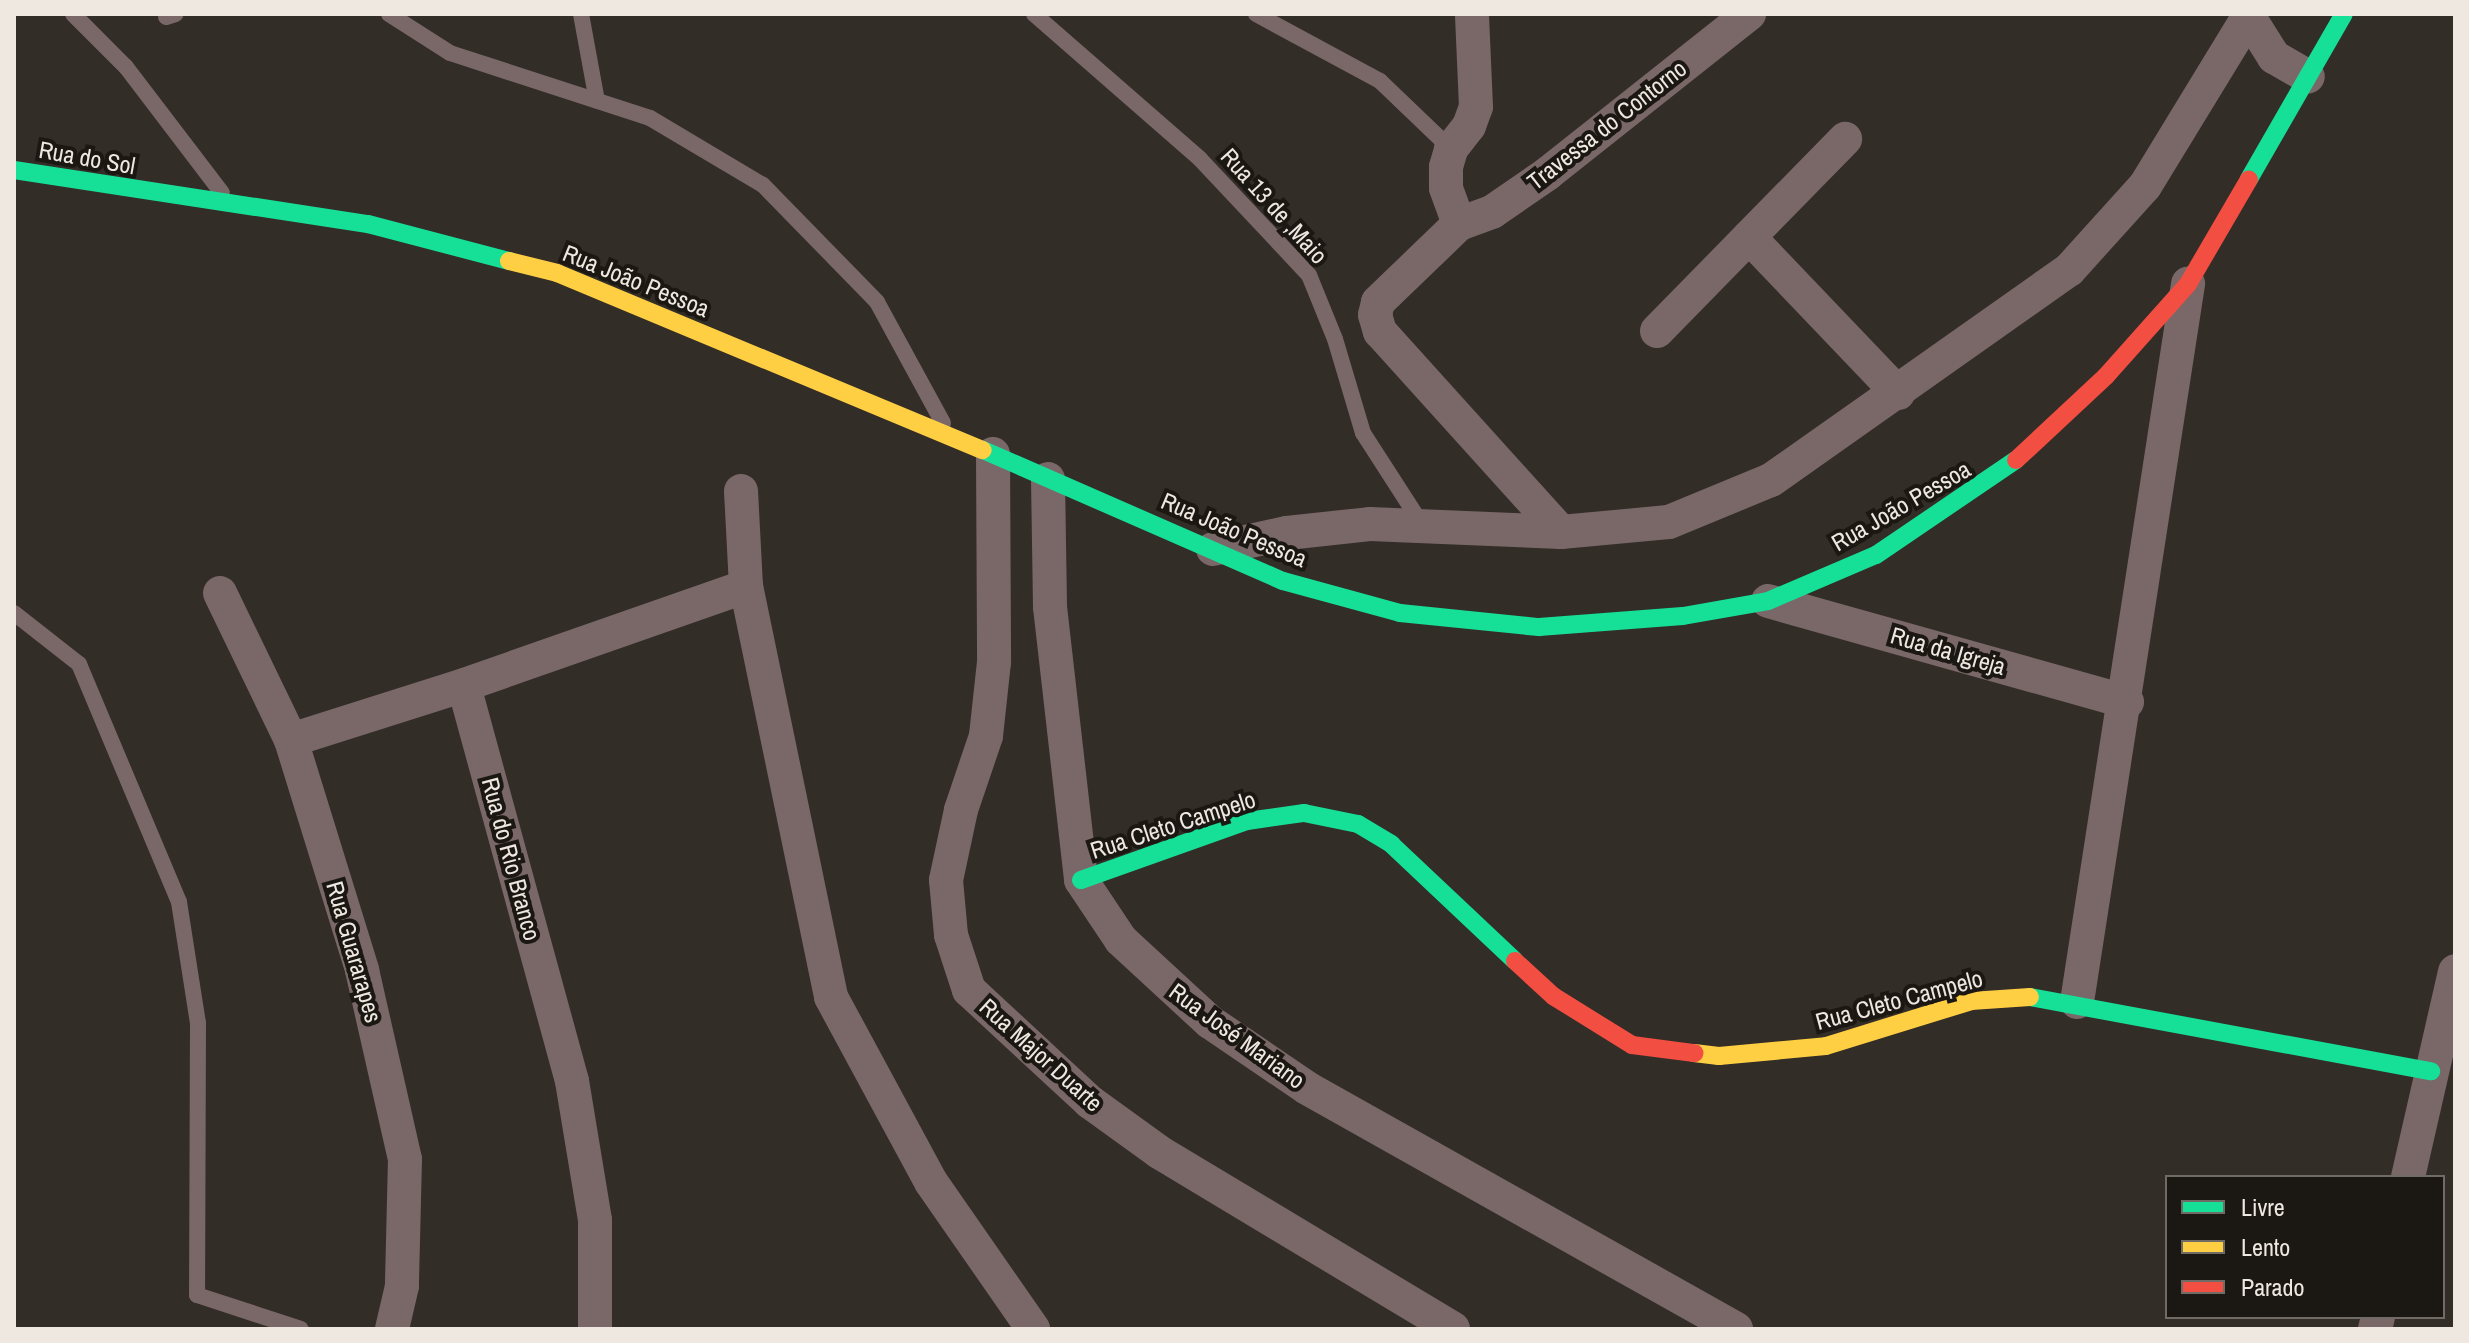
<!DOCTYPE html>
<html>
<head>
<meta charset="utf-8">
<style>
  body { margin:0 }
  #map { position:relative; width:2469px; height:1343px; overflow:hidden; background:#332d27; font-family:"Archivo Narrow",sans-serif }
  div>[style] { position:absolute }
  .lane>* { height:16px; margin:-8px; padding:0 8px; transform-origin:8px; border-radius:8px; background:#7a6869 }
  .street>* { height:34px; margin:-17px; padding:0 17px; transform-origin:17px; border-radius:17px; background:#7a6869 }
  .fast>* { height:18px; margin:-9px; padding:0 9px; transform-origin:9px; border-radius:9px; background:#16e098 }
  .slow>* { height:18px; margin:-9px; padding:0 9px; transform-origin:9px; border-radius:9px; background:#ffcf43 }
  .jam>* { height:18px; margin:-9px; padding:0 9px; transform-origin:9px; border-radius:9px; background:#f24e42 }
  span { translate:-50% -50%; white-space:nowrap; text-align:center; line-height:1.15; -webkit-text-stroke:8px #1b1712; paint-order:stroke }
  .street-label { font-size:24px; color:#efe8e1 }
  .frame { position:absolute; inset:0; border:16px solid #efe8e1; pointer-events:none }
  .legend { position:absolute; left:2165px; top:1175px; width:280px; height:144px; box-sizing:border-box; background:#1b1712; border:2px solid #706b65; margin:0; padding:10px 14px; list-style:none; font-size:24px; color:#efe8e1 }
  .legend li { display:flex; align-items:center; gap:16px; height:40px }
  .legend b { width:40px; border:2px solid #706b65 }
</style>
</head>
<body>
<div id="map">
  <div class="lane">
    <i style="left:73px;top:14px;width:75px;rotate:45deg"></i>
    <i style="left:126px;top:67px;width:158px;rotate:52.7deg"></i>
    <i style="left:389px;top:14px;width:72px;rotate:32.6deg"></i>
    <i style="left:450px;top:53px;width:210px;rotate:18deg"></i>
    <i style="left:650px;top:118px;width:131px;rotate:30.7deg"></i>
    <i style="left:763px;top:185px;width:163px;rotate:45.7deg"></i>
    <i style="left:877px;top:302px;width:138px;rotate:61.4deg"></i>
    <i style="left:581px;top:14px;width:88px;rotate:79.6deg"></i>
    <i style="left:1034px;top:14px;width:220px;rotate:41.1deg"></i>
    <i style="left:1200px;top:159px;width:159px;rotate:46.8deg"></i>
    <i style="left:1309px;top:275px;width:69px;rotate:67.9deg"></i>
    <i style="left:1335px;top:339px;width:98px;rotate:73.4deg"></i>
    <i style="left:1363px;top:433px;width:111px;rotate:57.2deg"></i>
    <i style="left:1256px;top:14px;width:141px;rotate:28.4deg"></i>
    <i style="left:1380px;top:81px;width:98px;rotate:43.8deg"></i>
    <i style="left:166px;top:17px;width:10px;rotate:-17deg"></i>
    <i style="left:14px;top:613px;width:83px;rotate:38.1deg"></i>
    <i style="left:79px;top:664px;width:258px;rotate:67.2deg"></i>
    <i style="left:179px;top:902px;width:122px;rotate:81.1deg"></i>
    <i style="left:198px;top:1023px;width:272px;rotate:90.2deg"></i>
    <i style="left:197px;top:1295px;width:109px;rotate:18.1deg"></i>
  </div>
  <div class="street">
    <i style="left:2247px;top:14px;width:51px;rotate:57.9deg"></i>
    <i style="left:2274px;top:57px;width:39px;rotate:30deg"></i>
    <i style="left:1459px;top:224px;width:38px;rotate:-110deg"></i>
    <i style="left:1446px;top:188px;width:21px;rotate:-90deg"></i>
    <i style="left:1446px;top:167px;width:19px;rotate:-74deg"></i>
    <i style="left:1451px;top:149px;width:29px;rotate:-52deg"></i>
    <i style="left:1469px;top:126px;width:20px;rotate:-70deg"></i>
    <i style="left:1476px;top:107px;width:93px;rotate:-92.5deg"></i>
    <i style="left:1749px;top:237px;width:216px;rotate:46.3deg"></i>
    <i style="left:1657px;top:331px;width:269px;rotate:-45.6deg"></i>
    <i style="left:993px;top:454px;width:208px;rotate:89.7deg"></i>
    <i style="left:994px;top:662px;width:74px;rotate:96.2deg"></i>
    <i style="left:986px;top:736px;width:78px;rotate:108.7deg"></i>
    <i style="left:961px;top:810px;width:72px;rotate:102.1deg"></i>
    <i style="left:946px;top:880px;width:55px;rotate:84.8deg"></i>
    <i style="left:951px;top:935px;width:58px;rotate:71.9deg"></i>
    <i style="left:969px;top:990px;width:165px;rotate:42.8deg"></i>
    <i style="left:1090px;top:1102px;width:85px;rotate:35.9deg"></i>
    <i style="left:1159px;top:1152px;width:343px;rotate:31deg"></i>
    <i style="left:1048px;top:479px;width:128px;rotate:89.1deg"></i>
    <i style="left:1050px;top:607px;width:275px;rotate:83.5deg"></i>
    <i style="left:1081px;top:880px;width:72px;rotate:56.3deg"></i>
    <i style="left:1121px;top:940px;width:121px;rotate:42.7deg"></i>
    <i style="left:1210px;top:1022px;width:117px;rotate:34.2deg"></i>
    <i style="left:1307px;top:1088px;width:492px;rotate:29.3deg"></i>
    <i style="left:741px;top:491px;width:95px;rotate:87deg"></i>
    <i style="left:746px;top:586px;width:420px;rotate:78.3deg"></i>
    <i style="left:831px;top:997px;width:210px;rotate:61.6deg"></i>
    <i style="left:931px;top:1182px;width:179px;rotate:55.2deg"></i>
    <i style="left:1561px;top:532px;width:270px;rotate:-132.1deg"></i>
    <i style="left:1380px;top:332px;width:18px;rotate:-106deg"></i>
    <i style="left:1375px;top:315px;width:13px;rotate:-77deg"></i>
    <i style="left:1378px;top:302px;width:112px;rotate:-43.9deg"></i>
    <i style="left:1459px;top:224px;width:35px;rotate:-20deg"></i>
    <i style="left:1492px;top:212px;width:67px;rotate:-34.6deg"></i>
    <i style="left:1547px;top:174px;width:258px;rotate:-38.4deg"></i>
    <i style="left:1213px;top:549px;width:76px;rotate:-12.2deg"></i>
    <i style="left:1287px;top:533px;width:83px;rotate:-6.2deg"></i>
    <i style="left:1370px;top:524px;width:191px;rotate:2.4deg"></i>
    <i style="left:1561px;top:532px;width:108px;rotate:-5.3deg"></i>
    <i style="left:1669px;top:522px;width:110px;rotate:-22.4deg"></i>
    <i style="left:1771px;top:480px;width:365px;rotate:-35.2deg"></i>
    <i style="left:2069px;top:270px;width:113px;rotate:-47.9deg"></i>
    <i style="left:2145px;top:186px;width:202px;rotate:-58.6deg"></i>
    <i style="left:220px;top:593px;width:163px;rotate:64.2deg"></i>
    <i style="left:291px;top:740px;width:241px;rotate:72.8deg"></i>
    <i style="left:362px;top:970px;width:194px;rotate:77.2deg"></i>
    <i style="left:405px;top:1159px;width:127px;rotate:91.4deg"></i>
    <i style="left:402px;top:1286px;width:44px;rotate:103.1deg"></i>
    <i style="left:1768px;top:601px;width:373px;rotate:15.7deg"></i>
    <i style="left:291px;top:740px;width:182px;rotate:-17.6deg"></i>
    <i style="left:2077px;top:1002px;width:727px;rotate:-81.21deg"></i>
    <i style="left:2408px;top:1177px;width:211px;rotate:-77.1deg"></i>
    <i style="left:595px;top:1329px;width:109px;rotate:-90deg"></i>
    <i style="left:595px;top:1220px;width:141px;rotate:-99.4deg"></i>
    <i style="left:572px;top:1081px;width:410px;rotate:-105.3deg"></i>
    <i style="left:464px;top:685px;width:299px;rotate:-19.3deg"></i>
    <i style="left:2375px;top:1329px;width:12px;rotate:-76deg"></i>
  </div>
  <div class="fast">
    <i style="left:14px;top:170px;width:358px;rotate:8.7deg"></i>
    <i style="left:368px;top:224px;width:146px;rotate:14.7deg"></i>
    <i style="left:2249px;top:179px;width:190px;rotate:-60.1deg"></i>
    <i style="left:983px;top:450px;width:327px;rotate:23.6deg"></i>
    <i style="left:1283px;top:581px;width:121px;rotate:15.3deg"></i>
    <i style="left:1400px;top:613px;width:140px;rotate:5.8deg"></i>
    <i style="left:1539px;top:627px;width:144px;rotate:-4.4deg"></i>
    <i style="left:1683px;top:616px;width:86px;rotate:-10deg"></i>
    <i style="left:1768px;top:601px;width:117px;rotate:-23.1deg"></i>
    <i style="left:1876px;top:555px;width:169px;rotate:-34.2deg"></i>
    <i style="left:1081px;top:880px;width:176px;rotate:-19.6deg"></i>
    <i style="left:1247px;top:821px;width:58px;rotate:-8deg"></i>
    <i style="left:1304px;top:813px;width:55px;rotate:11.5deg"></i>
    <i style="left:1358px;top:824px;width:39px;rotate:31deg"></i>
    <i style="left:1391px;top:844px;width:170px;rotate:43.3deg"></i>
    <i style="left:2030px;top:997px;width:408px;rotate:10.5deg"></i>
  </div>
  <div class="slow">
    <i style="left:509px;top:261px;width:49px;rotate:14deg"></i>
    <i style="left:557px;top:273px;width:461px;rotate:22.6deg"></i>
    <i style="left:1694px;top:1053px;width:25px;rotate:7deg"></i>
    <i style="left:1719px;top:1056px;width:107px;rotate:-5.3deg"></i>
    <i style="left:1826px;top:1046px;width:152px;rotate:-17.2deg"></i>
    <i style="left:1971px;top:1001px;width:59px;rotate:-3.9deg"></i>
  </div>
  <div class="jam">
    <i style="left:2016px;top:460px;width:123px;rotate:-43deg"></i>
    <i style="left:2106px;top:376px;width:123px;rotate:-48.3deg"></i>
    <i style="left:2188px;top:284px;width:121px;rotate:-59.8deg"></i>
    <i style="left:1515px;top:961px;width:52px;rotate:42.6deg"></i>
    <i style="left:1553px;top:996px;width:93px;rotate:31.8deg"></i>
    <i style="left:1632px;top:1045px;width:63px;rotate:7.4deg"></i>
  </div>
  <div class="street-label">
    <span style="left:1607px;top:125px;rotate:-38deg">Travessa do Contorno</span>
    <span style="left:87px;top:158px;rotate:10deg">Rua do Sol</span>
    <span style="left:1274px;top:206px;rotate:48deg">Rua 13 de ,Maio</span>
    <span style="left:636px;top:281px;rotate:22deg">Rua João Pessoa</span>
    <span style="left:1901px;top:506px;rotate:-30deg">Rua João Pessoa</span>
    <span style="left:1234px;top:530px;rotate:23deg">Rua João Pessoa</span>
    <span style="left:1948px;top:651px;rotate:16deg">Rua da Igreja</span>
    <span style="left:1173px;top:825px;rotate:-18deg">Rua Cleto Campelo</span>
    <span style="left:511px;top:859px;rotate:75deg">Rua do Rio Branco</span>
    <span style="left:354px;top:952px;rotate:74deg">Rua Guararapes</span>
    <span style="left:1899px;top:1000px;rotate:-15deg">Rua Cleto Campelo</span>
    <span style="left:1237px;top:1036px;rotate:36deg">Rua José Mariano</span>
    <span style="left:1041px;top:1055px;rotate:42deg">Rua Major Duarte</span>
  </div>
  <div class="frame"></div>
  <ul class="legend">
  <li><b style="height:10px;background:#16e098"></b>Livre</li>
  <li><b style="height:10px;background:#ffcf43"></b>Lento</li>
  <li><b style="height:10px;background:#f24e42"></b>Parado</li>
  </ul>
</div>
</body>
</html>
